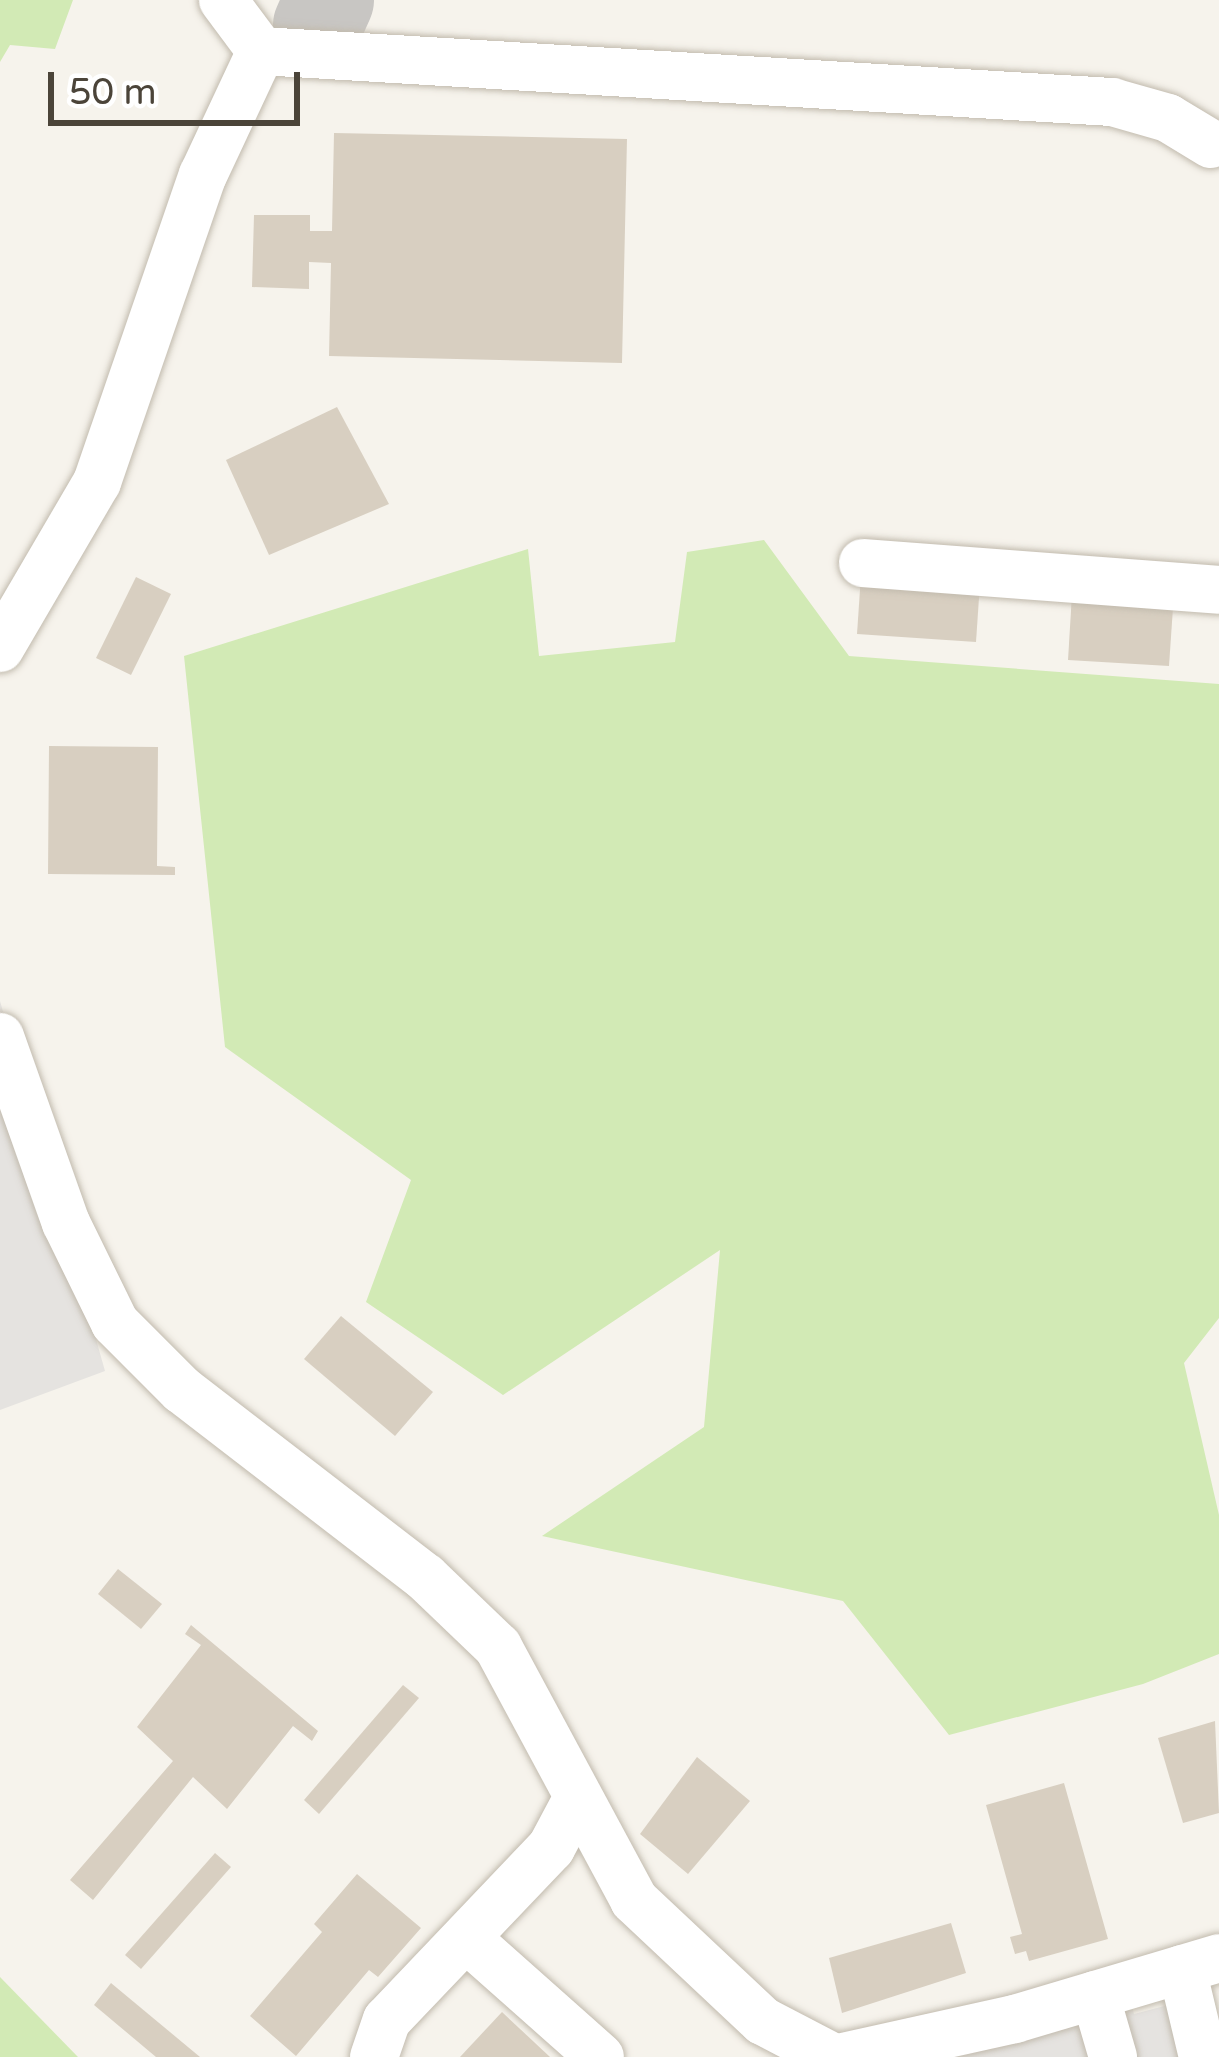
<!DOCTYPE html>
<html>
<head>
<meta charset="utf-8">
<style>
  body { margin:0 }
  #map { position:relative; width:1219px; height:2057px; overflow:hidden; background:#f6f3ec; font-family:"Varela Round",sans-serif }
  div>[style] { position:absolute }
  .green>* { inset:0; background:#d2eab5 }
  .parking>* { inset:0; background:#e5e3e0 }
  .taxiway>* { height:90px; margin:-45px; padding:0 45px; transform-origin:45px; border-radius:45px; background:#c8c6c3 }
  .building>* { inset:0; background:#d8cfc1 }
  .roads { filter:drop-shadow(0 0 3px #c2bbae) drop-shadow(0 0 3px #c2bbae) }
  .minor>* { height:48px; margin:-24px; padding:0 24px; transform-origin:24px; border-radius:24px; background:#fff }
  span { translate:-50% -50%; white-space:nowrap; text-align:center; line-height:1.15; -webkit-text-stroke:9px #fff; paint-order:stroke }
  .scale { position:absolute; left:48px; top:72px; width:252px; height:54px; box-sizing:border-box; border:6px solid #4b4439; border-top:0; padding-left:15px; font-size:36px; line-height:42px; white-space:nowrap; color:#4b4439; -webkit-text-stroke:9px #fff; paint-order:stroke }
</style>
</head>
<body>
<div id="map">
  <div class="green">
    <i style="clip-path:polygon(0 0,73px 0,55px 49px,10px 45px,0 62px)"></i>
    <i style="clip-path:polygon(764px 540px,849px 656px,1219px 684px,1219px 1318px,1184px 1363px,1219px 1515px,1219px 1654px,1143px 1684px,949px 1735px,843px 1601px,542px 1536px,704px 1427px,720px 1250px,503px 1395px,366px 1302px,411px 1180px,225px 1047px,184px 656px,528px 549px,539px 656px,675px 642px,687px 552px)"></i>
    <i style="clip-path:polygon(0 1977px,78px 2057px,0 2057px)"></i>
  </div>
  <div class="parking">
    <i style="clip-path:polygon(0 1001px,105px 1371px,0 1410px)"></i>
    <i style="clip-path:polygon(1129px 1996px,1134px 2014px,1172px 2004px,1186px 2057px,952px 2057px)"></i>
  </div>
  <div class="taxiway">
    <i style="left:318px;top:25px;width:27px;rotate:-66deg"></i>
  </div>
  <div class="building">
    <i style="clip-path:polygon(334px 133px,627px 139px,622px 363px,329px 356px,331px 263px,309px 262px,309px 289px,252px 287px,254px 215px,310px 215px,310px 231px,332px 231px)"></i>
    <i style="clip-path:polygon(337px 407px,389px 504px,269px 555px,226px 460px)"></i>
    <i style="clip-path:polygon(861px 575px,980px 583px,976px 642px,857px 634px)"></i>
    <i style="clip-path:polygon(136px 577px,171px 594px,131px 675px,96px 658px)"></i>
    <i style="clip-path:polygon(1174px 593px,1169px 666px,1068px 660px,1072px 594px)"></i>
    <i style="clip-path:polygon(49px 746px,158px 747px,157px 866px,175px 867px,175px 875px,48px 874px)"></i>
    <i style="clip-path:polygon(341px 1316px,433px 1392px,395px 1436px,304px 1359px)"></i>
    <i style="clip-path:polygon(118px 1569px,162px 1604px,141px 1629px,98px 1594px)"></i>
    <i style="clip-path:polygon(191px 1625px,318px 1731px,312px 1741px,293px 1726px,227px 1809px,193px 1777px,93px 1900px,70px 1880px,173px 1761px,137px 1727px,201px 1645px,185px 1634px)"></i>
    <i style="clip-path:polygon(403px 1685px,419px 1698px,319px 1814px,304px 1800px)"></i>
    <i style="clip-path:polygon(1215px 1721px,1219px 1813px,1183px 1823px,1158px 1738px)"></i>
    <i style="clip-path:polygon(697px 1757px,750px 1801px,688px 1874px,640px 1834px)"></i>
    <i style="clip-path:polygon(1064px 1783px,1108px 1939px,1029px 1961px,1026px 1951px,1015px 1954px,1010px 1937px,1022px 1934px,986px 1805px)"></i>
    <i style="clip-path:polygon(215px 1853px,231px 1867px,141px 1969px,125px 1955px)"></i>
    <i style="clip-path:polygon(357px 1874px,421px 1928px,378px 1977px,369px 1970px,296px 2056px,250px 2016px,322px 1932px,314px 1924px)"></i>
    <i style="clip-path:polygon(951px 1923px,966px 1973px,842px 2013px,829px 1958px)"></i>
    <i style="clip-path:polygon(111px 1983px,200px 2057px,156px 2057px,94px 2005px)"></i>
    <i style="clip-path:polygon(502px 2012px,550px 2057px,460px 2057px)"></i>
  </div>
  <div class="roads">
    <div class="minor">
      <i style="left:223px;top:0;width:64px;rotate:53.3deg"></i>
      <i style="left:863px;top:563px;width:357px;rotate:4.3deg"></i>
      <i style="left:0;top:648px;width:192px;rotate:-59.7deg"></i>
      <i style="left:97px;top:482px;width:325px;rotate:-71deg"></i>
      <i style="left:203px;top:175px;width:137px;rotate:-64.9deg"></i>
      <i style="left:261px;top:51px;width:853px;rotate:3.43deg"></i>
      <i style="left:1112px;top:102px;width:58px;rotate:15.9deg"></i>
      <i style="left:1168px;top:118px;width:50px;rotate:31.2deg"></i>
      <i style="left:0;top:1037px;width:197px;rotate:70.5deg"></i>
      <i style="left:66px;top:1223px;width:111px;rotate:63.9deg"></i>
      <i style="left:115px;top:1323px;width:95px;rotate:45deg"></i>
      <i style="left:182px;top:1390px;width:307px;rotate:37.6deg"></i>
      <i style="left:425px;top:1577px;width:101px;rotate:43.8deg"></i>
      <i style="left:498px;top:1647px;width:287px;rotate:61.7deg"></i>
      <i style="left:634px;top:1900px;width:177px;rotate:43.2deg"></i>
      <i style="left:763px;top:2021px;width:78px;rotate:27.6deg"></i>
      <i style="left:466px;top:1938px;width:179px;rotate:41.6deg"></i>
      <i style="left:1182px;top:1969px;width:90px;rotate:76.6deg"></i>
      <i style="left:1095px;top:1995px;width:65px;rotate:73.8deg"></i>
      <i style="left:374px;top:2057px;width:39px;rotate:-71deg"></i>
      <i style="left:387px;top:2020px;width:238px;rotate:-46.4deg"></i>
      <i style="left:551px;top:1848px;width:55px;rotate:-62deg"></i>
      <i style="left:843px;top:2057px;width:176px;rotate:-12.5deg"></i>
      <i style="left:1015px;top:2019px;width:213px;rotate:-16.6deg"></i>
    </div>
  </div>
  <div class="scale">50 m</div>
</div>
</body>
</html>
